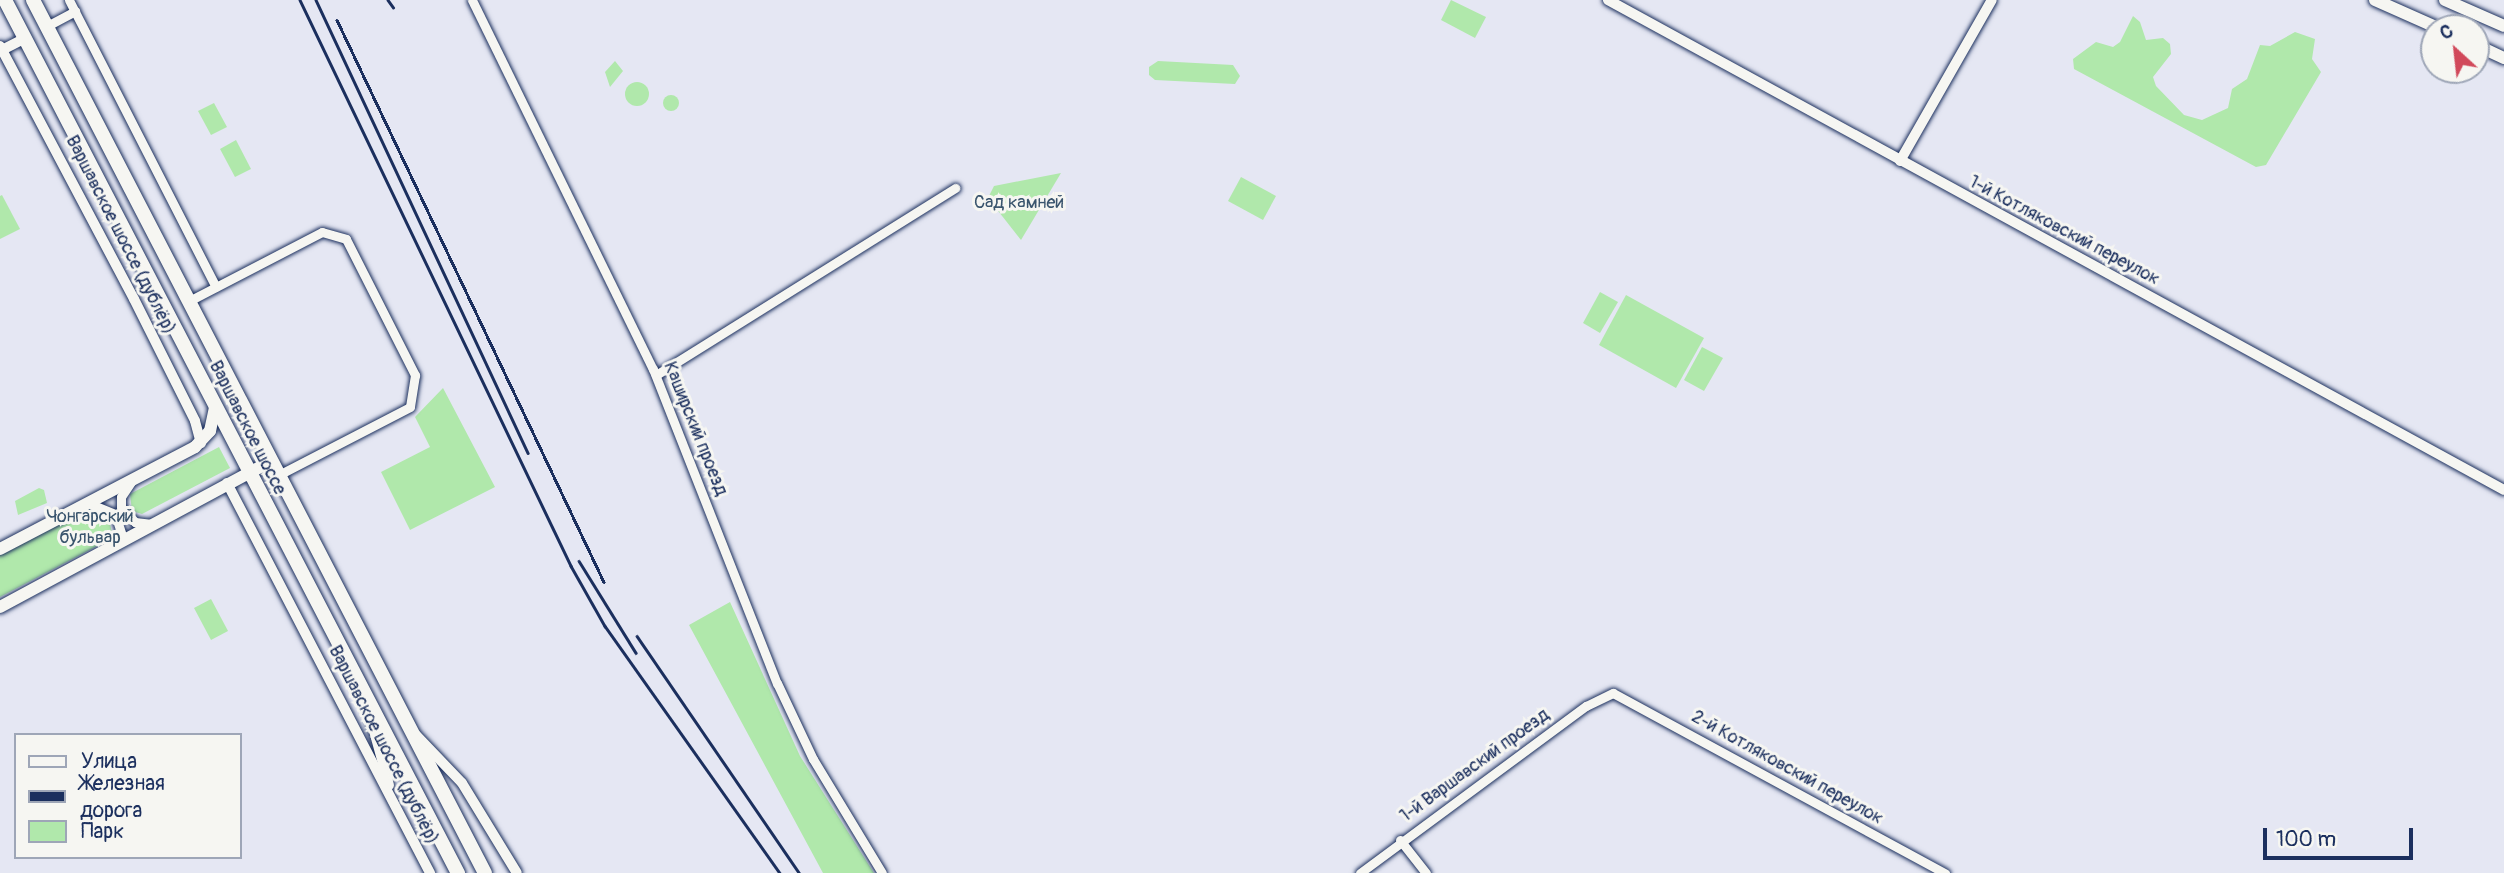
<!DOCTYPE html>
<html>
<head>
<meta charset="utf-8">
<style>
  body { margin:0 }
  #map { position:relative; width:2504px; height:873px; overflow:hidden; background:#e5e7f3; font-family:Pangolin,sans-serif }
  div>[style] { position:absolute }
  .green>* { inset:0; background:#b0e8ab }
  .round { border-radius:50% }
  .roads { filter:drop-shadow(0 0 2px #1b2f5e) drop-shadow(0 0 2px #1b2f5e) }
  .minor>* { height:9px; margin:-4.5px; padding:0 4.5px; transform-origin:4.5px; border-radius:4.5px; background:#f6f6f2 }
  .tertiary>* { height:10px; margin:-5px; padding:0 5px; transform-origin:5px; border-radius:5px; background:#f6f6f2 }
  .secondary>* { height:12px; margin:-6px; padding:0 6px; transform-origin:6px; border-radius:6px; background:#f6f6f2 }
  .primary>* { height:14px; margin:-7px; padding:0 7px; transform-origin:7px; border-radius:7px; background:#f6f6f2 }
  .rail>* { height:2.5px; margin:-1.25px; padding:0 1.25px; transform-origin:1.25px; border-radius:1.25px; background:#1b2f5e }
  span { translate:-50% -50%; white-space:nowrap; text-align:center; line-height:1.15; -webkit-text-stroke:6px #f6f6f2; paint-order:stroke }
  .park-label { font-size:18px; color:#39546d }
  .street-label { font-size:18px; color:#1b2f5e }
  .legend { position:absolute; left:14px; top:733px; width:228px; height:126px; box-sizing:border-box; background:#f6f6f2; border:2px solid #9ea6b7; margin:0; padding:9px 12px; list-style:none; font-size:21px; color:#1b2f5e }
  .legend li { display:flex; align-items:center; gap:14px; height:35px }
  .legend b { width:35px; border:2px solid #9ea6b7 }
  .north { position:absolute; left:2420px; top:14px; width:70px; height:70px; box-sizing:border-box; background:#f6f6f2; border:2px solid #9ea6b7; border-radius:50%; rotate:333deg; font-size:19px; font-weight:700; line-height:28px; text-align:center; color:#1b2f5e }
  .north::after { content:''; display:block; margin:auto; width:24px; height:32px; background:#d1495b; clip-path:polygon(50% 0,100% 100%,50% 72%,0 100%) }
  .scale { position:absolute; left:2263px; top:828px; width:150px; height:32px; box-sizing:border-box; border:4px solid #1b2f5e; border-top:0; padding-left:9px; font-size:21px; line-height:24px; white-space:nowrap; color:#1b2f5e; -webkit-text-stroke:5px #f6f6f2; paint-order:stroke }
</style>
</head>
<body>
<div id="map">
  <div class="green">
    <i style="clip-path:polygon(1451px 0,1486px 17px,1475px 38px,1441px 20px)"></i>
    <i style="clip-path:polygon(2133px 16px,2140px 22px,2146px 40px,2163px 38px,2170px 44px,2171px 54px,2153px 77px,2156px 86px,2184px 115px,2202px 120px,2228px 108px,2232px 89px,2247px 79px,2260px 45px,2270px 46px,2295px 32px,2315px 39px,2312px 59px,2321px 72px,2266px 165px,2256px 167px,2074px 69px,2073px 59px,2096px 42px,2113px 47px,2120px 42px)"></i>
    <i style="clip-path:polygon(615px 61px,623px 71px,610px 87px,605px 72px)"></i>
    <i style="clip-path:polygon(1158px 61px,1233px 65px,1240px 76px,1235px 84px,1155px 80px,1149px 75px,1149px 67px)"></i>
    <i class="round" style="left:625px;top:82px;width:24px;height:24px"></i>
    <i class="round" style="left:663px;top:95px;width:16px;height:16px"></i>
    <i style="clip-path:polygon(214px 103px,227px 127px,211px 135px,198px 111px)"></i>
    <i style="clip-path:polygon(236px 140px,251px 169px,235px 177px,220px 149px)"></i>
    <i style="clip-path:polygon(1061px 173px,1021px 240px,988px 198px,994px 186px)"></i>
    <i style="clip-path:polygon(1241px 177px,1276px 196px,1263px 220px,1228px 201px)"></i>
    <i style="clip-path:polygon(2px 195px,20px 229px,0 239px,0 196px)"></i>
    <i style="clip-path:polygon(1600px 292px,1618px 302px,1600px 333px,1583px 323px)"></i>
    <i style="clip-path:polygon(1626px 295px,1704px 338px,1676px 388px,1599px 345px)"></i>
    <i style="clip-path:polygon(1702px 347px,1723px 358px,1704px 391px,1684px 380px)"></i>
    <i style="clip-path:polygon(443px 388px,495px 487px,410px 530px,381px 472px,430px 447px,415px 417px)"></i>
    <i style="clip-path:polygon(219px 447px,230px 468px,142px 514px,132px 511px,130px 494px)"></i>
    <i style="clip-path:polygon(39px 488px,44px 490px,47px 503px,18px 515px,15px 501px)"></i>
    <i style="clip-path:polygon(89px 508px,109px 519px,112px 533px,107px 541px,0 597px,0 555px)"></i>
    <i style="clip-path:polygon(211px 599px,228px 631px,211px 640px,194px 608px)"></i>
    <i style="clip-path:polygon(730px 602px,800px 756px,874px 873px,823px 873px,689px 625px)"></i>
  </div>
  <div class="roads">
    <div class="minor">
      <i style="left:69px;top:0;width:322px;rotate:62.9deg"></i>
      <i style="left:472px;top:0;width:411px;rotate:63.9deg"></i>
      <i style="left:653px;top:369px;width:338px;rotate:68.5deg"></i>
      <i style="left:777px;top:683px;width:84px;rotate:64.7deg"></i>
      <i style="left:813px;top:759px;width:133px;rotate:58.8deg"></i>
      <i style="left:47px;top:26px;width:32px;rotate:-28deg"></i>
      <i style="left:187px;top:302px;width:152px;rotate:-27.4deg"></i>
      <i style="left:322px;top:232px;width:25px;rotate:16deg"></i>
      <i style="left:346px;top:239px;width:153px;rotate:63.1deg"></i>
      <i style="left:415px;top:375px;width:32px;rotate:99deg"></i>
      <i style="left:410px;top:407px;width:148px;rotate:152.7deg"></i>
      <i style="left:656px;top:375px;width:353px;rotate:-32deg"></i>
      <i style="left:131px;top:482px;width:18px;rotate:124deg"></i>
      <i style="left:121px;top:497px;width:10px;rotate:90deg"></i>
      <i style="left:121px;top:507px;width:21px;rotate:47deg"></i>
      <i style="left:135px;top:522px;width:17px;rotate:7deg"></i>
      <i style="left:88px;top:503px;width:29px;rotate:22deg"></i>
      <i style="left:115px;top:514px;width:22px;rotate:72deg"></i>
      <i style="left:122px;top:535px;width:11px;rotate:124deg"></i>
      <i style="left:1400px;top:840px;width:42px;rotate:51.8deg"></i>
      <i style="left:1360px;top:873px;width:281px;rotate:-36.5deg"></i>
      <i style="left:1586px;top:706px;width:30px;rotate:-26deg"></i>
      <i style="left:1613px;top:693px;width:378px;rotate:28.5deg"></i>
    </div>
    <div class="tertiary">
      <i style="left:1608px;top:0;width:1021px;rotate:28.67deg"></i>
      <i style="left:0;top:46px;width:286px;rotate:62.1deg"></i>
      <i style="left:134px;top:299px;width:136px;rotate:63.4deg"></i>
      <i style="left:195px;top:421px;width:23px;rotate:75deg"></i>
      <i style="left:0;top:51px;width:27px;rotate:-27deg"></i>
      <i style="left:1900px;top:161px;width:185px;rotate:-60.3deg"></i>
      <i style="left:227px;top:483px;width:440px;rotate:62.5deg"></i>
      <i style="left:368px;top:709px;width:79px;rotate:74.6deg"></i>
      <i style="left:416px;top:735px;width:66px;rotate:46.2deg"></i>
      <i style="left:462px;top:783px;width:105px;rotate:58.6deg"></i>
    </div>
    <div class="secondary">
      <i style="left:2375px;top:0;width:69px;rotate:24deg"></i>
      <i style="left:2445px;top:0;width:64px;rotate:23.8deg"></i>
      <i style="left:2476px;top:45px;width:31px;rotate:25deg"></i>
      <i style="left:0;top:549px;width:220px;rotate:-27.6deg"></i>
      <i style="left:195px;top:447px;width:22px;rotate:-47deg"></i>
      <i style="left:210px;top:431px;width:24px;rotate:-78deg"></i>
      <i style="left:0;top:607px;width:308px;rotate:-28.3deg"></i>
    </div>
    <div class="primary">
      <i style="left:5px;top:0;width:984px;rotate:62.58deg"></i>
      <i style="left:33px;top:0;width:983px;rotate:62.63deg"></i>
    </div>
  </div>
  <div class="rail">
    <i style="left:300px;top:0;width:628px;rotate:64.41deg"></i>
    <i style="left:571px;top:566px;width:69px;rotate:60.5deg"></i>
    <i style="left:605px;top:626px;width:303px;rotate:54.7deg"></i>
    <i style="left:316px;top:0;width:500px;rotate:64.92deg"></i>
    <i style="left:388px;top:0;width:9px;rotate:54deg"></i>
    <i style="left:337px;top:20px;width:622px;rotate:64.59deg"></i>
    <i style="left:579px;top:561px;width:108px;rotate:58.2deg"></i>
    <i style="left:637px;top:636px;width:287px;rotate:55.6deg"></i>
  </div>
  <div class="park-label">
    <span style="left:1019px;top:203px">Сад камней</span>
    <span style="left:90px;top:528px">Чонгарский<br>бульвар</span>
  </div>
  <div class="street-label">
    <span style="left:2064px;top:231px;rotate:28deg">1-й Котляковский переулок</span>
    <span style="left:120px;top:235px;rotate:63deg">Варшавское шоссе (дублёр)</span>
    <span style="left:247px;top:428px;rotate:63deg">Варшавское шоссе</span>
    <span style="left:695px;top:429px;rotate:68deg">Каширский проезд</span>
    <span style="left:383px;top:745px;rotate:63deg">Варшавское шоссе (дублёр)</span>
    <span style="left:1475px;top:766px;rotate:-36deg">1-й Варшавский проезд</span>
    <span style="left:1787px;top:768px;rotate:29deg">2-й Котляковский переулок</span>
  </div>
  <ul class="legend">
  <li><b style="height:9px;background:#f6f6f2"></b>Улица</li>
  <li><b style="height:9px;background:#1b2f5e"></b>Железная дорога</li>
  <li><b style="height:19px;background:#b0e8ab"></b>Парк</li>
  </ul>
  <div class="north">С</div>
  <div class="scale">100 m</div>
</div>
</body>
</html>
